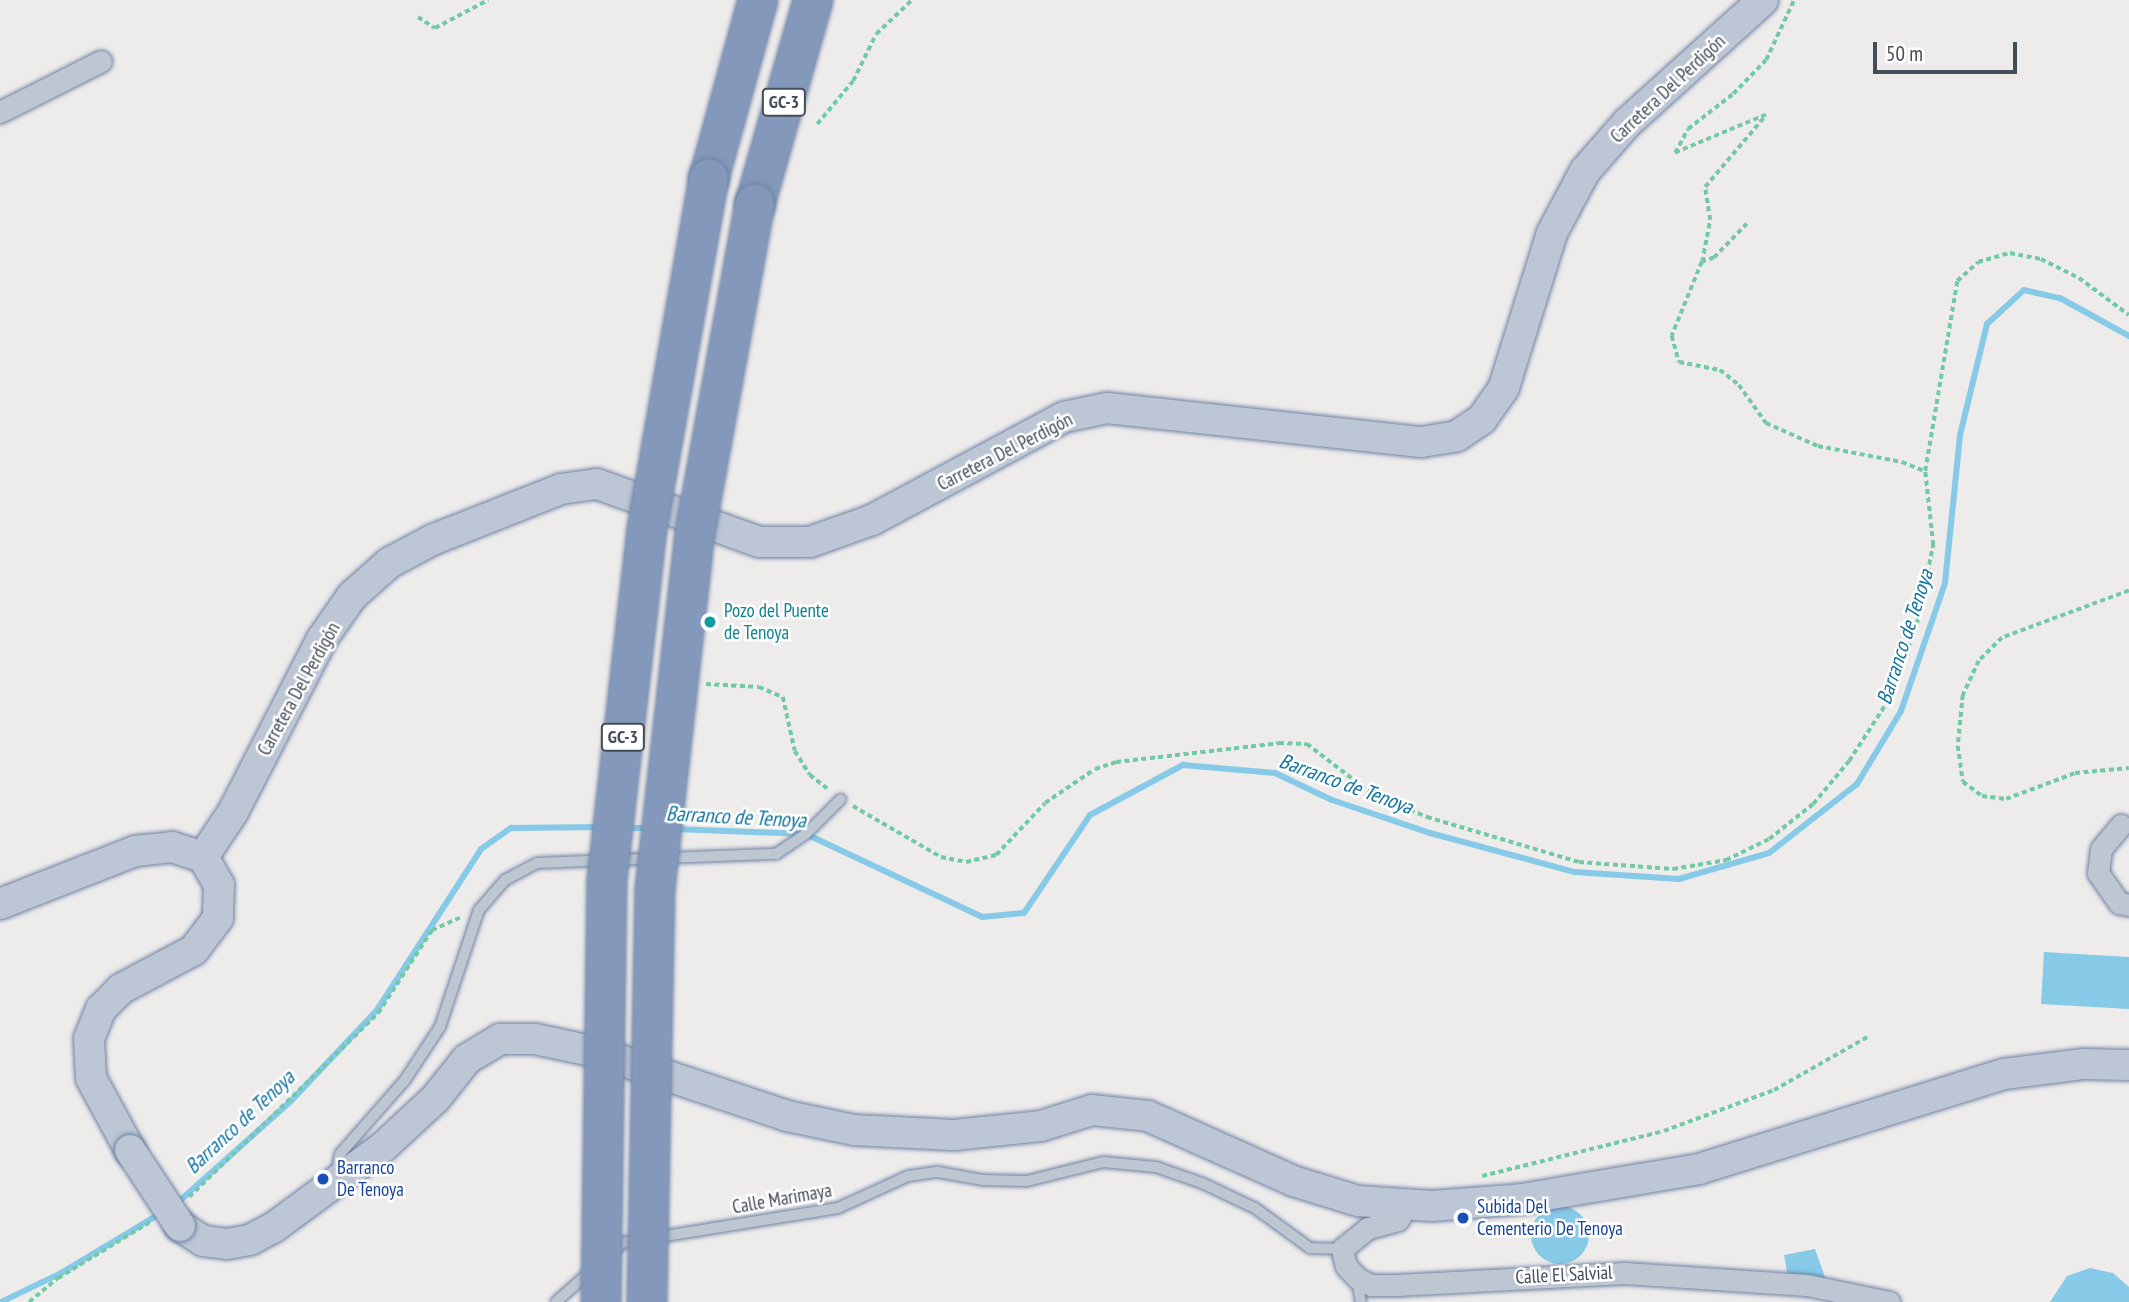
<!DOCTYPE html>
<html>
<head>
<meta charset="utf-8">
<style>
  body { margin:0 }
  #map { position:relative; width:2129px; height:1302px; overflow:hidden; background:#eeebeb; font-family:"PT Sans Narrow",sans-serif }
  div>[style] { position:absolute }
  .water>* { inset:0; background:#86cae8 }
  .round { border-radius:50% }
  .stream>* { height:6px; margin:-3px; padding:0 3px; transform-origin:3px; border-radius:3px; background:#86cae8 }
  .path>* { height:3.5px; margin-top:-1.75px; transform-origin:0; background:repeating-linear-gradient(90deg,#72c9a6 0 5px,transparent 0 8.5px) }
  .roads { filter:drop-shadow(0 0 2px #6e83a5) drop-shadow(0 0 2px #6e83a5) }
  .lane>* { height:10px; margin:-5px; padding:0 5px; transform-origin:5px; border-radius:5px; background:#bec6d1 }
  .street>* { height:21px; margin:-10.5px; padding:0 10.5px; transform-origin:10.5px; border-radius:10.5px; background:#bec6d1 }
  .secondary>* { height:30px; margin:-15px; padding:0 15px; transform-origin:15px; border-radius:15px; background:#bdc6d4 }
  .highway>* { height:38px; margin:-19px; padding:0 19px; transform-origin:19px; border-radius:19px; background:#8398ba }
  .bridges { filter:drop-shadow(0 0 2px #6e83a5) drop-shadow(0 0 2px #6e83a5) }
  .secondary-bridge>* { height:30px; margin:-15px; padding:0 15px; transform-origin:15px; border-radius:15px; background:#bdc6d4 }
  .highway-bridge>* { height:38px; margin:-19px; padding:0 19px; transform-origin:19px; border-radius:19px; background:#8398ba }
  .dots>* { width:19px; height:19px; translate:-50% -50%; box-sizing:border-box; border:4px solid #fff; border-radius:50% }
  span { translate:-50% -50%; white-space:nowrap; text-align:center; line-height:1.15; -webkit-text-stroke:5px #fff; paint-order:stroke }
  .shield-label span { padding:2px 5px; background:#fff; border:2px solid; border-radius:5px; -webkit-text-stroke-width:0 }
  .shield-label { font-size:18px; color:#444c58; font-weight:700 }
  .street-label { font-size:19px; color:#444c58 }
  .culture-label { font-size:19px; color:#0d838f }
  .left { translate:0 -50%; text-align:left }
  .transit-label { font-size:19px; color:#164399 }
  .water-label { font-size:21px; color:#0f739f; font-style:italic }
  .scale { position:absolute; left:1873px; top:42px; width:144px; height:32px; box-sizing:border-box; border:4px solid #444c58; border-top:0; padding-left:9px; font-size:21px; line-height:24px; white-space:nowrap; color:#444c58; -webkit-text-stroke:5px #fff; paint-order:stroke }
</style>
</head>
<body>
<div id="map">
  <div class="water">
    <i style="clip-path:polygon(2044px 952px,2129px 957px,2129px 1009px,2041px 1004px)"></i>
    <i class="round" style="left:1531px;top:1206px;width:58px;height:58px"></i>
    <i style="clip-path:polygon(1815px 1249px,1826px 1280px,1788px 1276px,1784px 1255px)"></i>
    <i style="clip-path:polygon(2090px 1268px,2113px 1273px,2129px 1287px,2129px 1302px,2050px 1302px,2067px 1276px)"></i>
  </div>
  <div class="stream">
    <i style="left:626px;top:828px;width:25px"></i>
    <i style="left:675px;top:829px;width:131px;rotate:2.2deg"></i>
    <i style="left:806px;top:834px;width:195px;rotate:25.2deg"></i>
    <i style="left:982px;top:917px;width:42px;rotate:-5.4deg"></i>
    <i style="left:1024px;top:913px;width:118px;rotate:-56deg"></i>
    <i style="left:1090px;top:815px;width:106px;rotate:-28.3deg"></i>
    <i style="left:1183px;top:765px;width:92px;rotate:5deg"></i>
    <i style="left:1275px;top:773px;width:63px;rotate:25.3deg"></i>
    <i style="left:1332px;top:800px;width:103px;rotate:18.6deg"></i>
    <i style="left:1430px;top:833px;width:150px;rotate:15.1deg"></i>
    <i style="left:1575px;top:872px;width:104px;rotate:3.9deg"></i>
    <i style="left:1679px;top:879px;width:94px;rotate:-16.1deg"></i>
    <i style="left:1769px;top:853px;width:112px;rotate:-38.1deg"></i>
    <i style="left:1857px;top:784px;width:85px;rotate:-58.9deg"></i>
    <i style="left:1901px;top:711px;width:135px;rotate:-71deg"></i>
    <i style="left:1945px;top:583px;width:149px;rotate:-84.2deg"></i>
    <i style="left:1960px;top:435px;width:114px;rotate:-76.3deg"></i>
    <i style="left:1987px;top:324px;width:50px;rotate:-42.6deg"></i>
    <i style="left:2024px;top:290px;width:37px;rotate:13deg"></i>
    <i style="left:2060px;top:298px;width:79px;rotate:28.8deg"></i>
    <i style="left:176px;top:1204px;width:154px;rotate:-41.8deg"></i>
    <i style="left:291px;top:1101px;width:125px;rotate:-46.6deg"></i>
    <i style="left:377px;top:1010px;width:192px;rotate:-57.1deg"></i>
    <i style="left:481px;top:849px;width:37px;rotate:-35deg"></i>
    <i style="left:511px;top:828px;width:91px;rotate:-0.6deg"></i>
    <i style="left:1px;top:1302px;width:67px;rotate:-25.8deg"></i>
    <i style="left:61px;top:1273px;width:117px;rotate:-31deg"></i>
  </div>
  <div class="path">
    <i style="left:418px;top:17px;width:20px;rotate:33deg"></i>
    <i style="left:435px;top:28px;width:60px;rotate:-27.8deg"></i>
    <i style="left:817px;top:124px;width:56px;rotate:-50.1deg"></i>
    <i style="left:853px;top:81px;width:52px;rotate:-63.9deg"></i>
    <i style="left:876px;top:34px;width:50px;rotate:-43.4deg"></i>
    <i style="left:1747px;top:224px;width:47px;rotate:134.1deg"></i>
    <i style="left:1714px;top:258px;width:13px;rotate:162deg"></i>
    <i style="left:1702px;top:262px;width:43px;rotate:-79.2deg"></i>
    <i style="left:1710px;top:220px;width:33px;rotate:-99deg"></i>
    <i style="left:1705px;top:187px;width:94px;rotate:-49.7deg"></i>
    <i style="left:1766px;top:115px;width:99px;rotate:157.3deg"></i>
    <i style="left:1675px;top:153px;width:27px;rotate:-62deg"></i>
    <i style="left:1688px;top:129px;width:57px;rotate:-37.9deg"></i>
    <i style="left:1733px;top:94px;width:47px;rotate:-45.9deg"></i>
    <i style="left:1766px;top:60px;width:66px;rotate:-65deg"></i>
    <i style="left:1702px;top:262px;width:80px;rotate:112.1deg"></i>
    <i style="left:1672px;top:336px;width:27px;rotate:75deg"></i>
    <i style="left:1679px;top:362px;width:42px;rotate:11deg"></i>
    <i style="left:1720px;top:370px;width:24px;rotate:38deg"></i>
    <i style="left:1739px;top:385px;width:47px;rotate:54.6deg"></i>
    <i style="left:1766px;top:423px;width:57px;rotate:23.9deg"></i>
    <i style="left:1818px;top:446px;width:86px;rotate:10.8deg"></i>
    <i style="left:1902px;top:462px;width:24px;rotate:22deg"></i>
    <i style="left:2129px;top:591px;width:135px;rotate:159.7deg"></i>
    <i style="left:2002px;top:638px;width:33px;rotate:135deg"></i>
    <i style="left:1979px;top:661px;width:38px;rotate:115deg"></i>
    <i style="left:1963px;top:695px;width:51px;rotate:95.6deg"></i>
    <i style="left:1958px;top:746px;width:36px;rotate:82deg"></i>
    <i style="left:1963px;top:782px;width:24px;rotate:36deg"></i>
    <i style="left:1982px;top:796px;width:24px;rotate:7deg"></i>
    <i style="left:2006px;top:799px;width:74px;rotate:-20.6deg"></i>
    <i style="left:2075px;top:773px;width:54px;rotate:-5.3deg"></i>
    <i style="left:706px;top:684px;width:53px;rotate:3.2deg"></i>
    <i style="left:759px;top:687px;width:26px;rotate:23deg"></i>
    <i style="left:783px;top:697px;width:55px;rotate:77.5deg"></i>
    <i style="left:795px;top:751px;width:28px;rotate:58deg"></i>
    <i style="left:810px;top:775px;width:24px;rotate:38deg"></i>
    <i style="left:853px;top:806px;width:102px;rotate:30.1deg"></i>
    <i style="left:941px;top:857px;width:25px;rotate:11deg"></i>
    <i style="left:966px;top:862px;width:31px;rotate:-13deg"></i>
    <i style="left:996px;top:855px;width:71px;rotate:-46.7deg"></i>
    <i style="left:1045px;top:803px;width:60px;rotate:-34.2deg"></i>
    <i style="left:1095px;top:769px;width:22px;rotate:-18deg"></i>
    <i style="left:1116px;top:762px;width:164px;rotate:-6.6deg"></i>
    <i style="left:1279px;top:743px;width:28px;rotate:2deg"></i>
    <i style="left:1307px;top:744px;width:81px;rotate:37.4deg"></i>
    <i style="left:1371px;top:793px;width:61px;rotate:23.2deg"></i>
    <i style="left:1427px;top:817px;width:159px;rotate:16.5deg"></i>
    <i style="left:1579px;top:862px;width:94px;rotate:4.3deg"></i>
    <i style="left:1673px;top:869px;width:54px;rotate:-9.6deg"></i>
    <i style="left:1726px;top:860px;width:48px;rotate:-26deg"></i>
    <i style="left:1769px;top:839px;width:56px;rotate:-38.5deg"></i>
    <i style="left:1813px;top:804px;width:56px;rotate:-50.1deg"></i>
    <i style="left:1849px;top:761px;width:77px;rotate:-57.1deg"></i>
    <i style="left:1891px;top:696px;width:77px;rotate:-70.4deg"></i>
    <i style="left:1917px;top:623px;width:80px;rotate:-78.4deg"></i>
    <i style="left:1933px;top:545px;width:74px;rotate:-96.2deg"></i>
    <i style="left:1925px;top:471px;width:193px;rotate:-80.4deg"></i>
    <i style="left:1957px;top:281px;width:28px;rotate:-42deg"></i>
    <i style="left:1978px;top:262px;width:33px;rotate:-16deg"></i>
    <i style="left:2010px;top:253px;width:32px;rotate:11deg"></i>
    <i style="left:2041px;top:259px;width:42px;rotate:26.6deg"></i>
    <i style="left:2079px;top:278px;width:62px;rotate:36.5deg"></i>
    <i style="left:1482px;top:1176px;width:187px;rotate:-13.9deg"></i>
    <i style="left:1664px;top:1131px;width:117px;rotate:-20.4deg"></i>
    <i style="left:1774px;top:1090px;width:109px;rotate:-29.6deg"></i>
    <i style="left:189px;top:1197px;width:264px;rotate:-44.2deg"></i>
    <i style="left:378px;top:1013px;width:99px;rotate:-57deg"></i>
    <i style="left:432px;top:930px;width:32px;rotate:-24deg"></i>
    <i style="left:29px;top:1302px;width:38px;rotate:-40deg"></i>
    <i style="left:58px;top:1278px;width:108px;rotate:-31.3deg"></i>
  </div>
  <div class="roads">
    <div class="lane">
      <i style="left:336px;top:1175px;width:21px;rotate:-79deg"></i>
      <i style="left:340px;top:1154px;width:98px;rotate:-48.7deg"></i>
      <i style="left:405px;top:1080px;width:64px;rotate:-56.6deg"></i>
      <i style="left:440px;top:1027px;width:123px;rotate:-71.6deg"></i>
      <i style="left:479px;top:910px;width:40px;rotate:-49deg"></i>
      <i style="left:505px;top:880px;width:36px;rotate:-28deg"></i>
      <i style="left:537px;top:863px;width:239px;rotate:-2.2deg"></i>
      <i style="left:776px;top:854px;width:36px;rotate:-34deg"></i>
      <i style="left:806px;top:834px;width:49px;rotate:-45deg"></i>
      <i style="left:610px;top:1254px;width:16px;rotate:-43deg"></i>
      <i style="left:622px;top:1243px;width:219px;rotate:-9.2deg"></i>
      <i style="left:838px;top:1208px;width:77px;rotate:-24.6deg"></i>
      <i style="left:908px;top:1176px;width:30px;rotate:-8deg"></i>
      <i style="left:938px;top:1172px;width:46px;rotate:10.1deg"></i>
      <i style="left:983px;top:1180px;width:44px;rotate:1.3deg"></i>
      <i style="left:1027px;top:1181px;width:78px;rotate:-14deg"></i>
      <i style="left:1103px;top:1162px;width:53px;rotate:5.4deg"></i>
      <i style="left:1156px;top:1167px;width:49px;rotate:19.2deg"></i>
      <i style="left:1202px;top:1183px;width:59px;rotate:25.3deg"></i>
      <i style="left:1255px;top:1208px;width:68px;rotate:36deg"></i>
      <i style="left:1310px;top:1248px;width:32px;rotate:2deg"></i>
      <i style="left:1357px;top:1278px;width:24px;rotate:81deg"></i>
      <i style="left:556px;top:1302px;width:50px;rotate:-41.7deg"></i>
    </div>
    <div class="street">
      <i style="left:0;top:112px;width:113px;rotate:-26.8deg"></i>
      <i style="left:2121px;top:825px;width:31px;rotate:130deg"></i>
      <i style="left:2101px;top:849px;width:24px;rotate:97deg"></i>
      <i style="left:2098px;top:873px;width:37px;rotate:55deg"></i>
      <i style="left:2119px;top:903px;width:10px;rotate:11deg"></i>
      <i style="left:1408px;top:1205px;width:18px;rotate:124deg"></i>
      <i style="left:1398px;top:1220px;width:31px;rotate:165deg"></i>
      <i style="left:1368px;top:1228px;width:33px;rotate:141deg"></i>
      <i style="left:1342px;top:1249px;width:17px;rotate:77deg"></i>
      <i style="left:1346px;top:1266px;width:16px;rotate:47deg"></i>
      <i style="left:1357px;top:1278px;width:16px;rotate:27deg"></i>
      <i style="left:1371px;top:1285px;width:26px"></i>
      <i style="left:1397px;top:1285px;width:228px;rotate:-3deg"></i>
      <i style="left:1625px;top:1273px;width:182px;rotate:3.8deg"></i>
      <i style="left:1807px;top:1285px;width:84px;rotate:11.7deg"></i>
    </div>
    <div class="secondary">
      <i style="left:203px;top:857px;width:54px;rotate:-56.3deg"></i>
      <i style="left:233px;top:812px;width:195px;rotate:-62.8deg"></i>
      <i style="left:322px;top:639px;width:52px;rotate:-55.1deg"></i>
      <i style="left:352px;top:596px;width:50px;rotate:-41.7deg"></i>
      <i style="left:389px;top:563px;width:49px;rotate:-28.1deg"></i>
      <i style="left:432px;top:540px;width:139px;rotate:-21.6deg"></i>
      <i style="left:561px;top:489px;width:36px;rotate:-8deg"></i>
      <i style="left:597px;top:484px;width:172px;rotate:19.7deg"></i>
      <i style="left:759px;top:542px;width:51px"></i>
      <i style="left:810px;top:542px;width:66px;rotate:-19.5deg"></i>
      <i style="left:872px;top:520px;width:218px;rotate:-28.2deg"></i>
      <i style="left:1064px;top:417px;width:44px;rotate:-11.8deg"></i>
      <i style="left:1107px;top:408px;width:316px;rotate:6.2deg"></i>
      <i style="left:1421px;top:442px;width:36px;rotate:-9deg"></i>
      <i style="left:1457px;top:436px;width:30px;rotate:-34deg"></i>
      <i style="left:1482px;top:419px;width:39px;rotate:-55deg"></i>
      <i style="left:1504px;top:387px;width:161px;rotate:-72.7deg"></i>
      <i style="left:1552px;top:233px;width:70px;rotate:-62deg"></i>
      <i style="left:1585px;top:171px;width:64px;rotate:-48.8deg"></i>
      <i style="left:1627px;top:123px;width:183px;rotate:-42.1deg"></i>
      <i style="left:0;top:904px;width:145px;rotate:-21.4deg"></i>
      <i style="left:135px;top:851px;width:37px;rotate:-6deg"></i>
      <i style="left:172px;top:847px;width:33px;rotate:18deg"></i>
      <i style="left:203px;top:857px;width:32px;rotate:60deg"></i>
      <i style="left:219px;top:885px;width:33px;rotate:92deg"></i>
      <i style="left:218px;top:918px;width:40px;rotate:127deg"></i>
      <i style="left:194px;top:950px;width:83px;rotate:151.9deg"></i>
      <i style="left:121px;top:989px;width:28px;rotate:135deg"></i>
      <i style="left:101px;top:1009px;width:32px;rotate:112deg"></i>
      <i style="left:89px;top:1039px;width:39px;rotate:87deg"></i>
      <i style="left:91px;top:1078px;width:82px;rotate:61.6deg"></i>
      <i style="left:180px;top:1226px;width:27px;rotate:33deg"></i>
      <i style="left:203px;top:1241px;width:24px;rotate:7deg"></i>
      <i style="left:227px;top:1244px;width:23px;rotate:-10deg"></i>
      <i style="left:250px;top:1240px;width:26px;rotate:-28deg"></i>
      <i style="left:273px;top:1228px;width:137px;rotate:-36.4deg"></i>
      <i style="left:383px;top:1147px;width:71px;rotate:-42.7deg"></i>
      <i style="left:435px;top:1099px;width:51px;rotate:-51.3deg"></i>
      <i style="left:467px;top:1059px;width:39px;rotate:-31deg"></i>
      <i style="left:500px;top:1039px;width:35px"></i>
      <i style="left:535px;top:1039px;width:62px;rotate:12deg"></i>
      <i style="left:596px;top:1052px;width:201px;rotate:18.5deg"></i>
      <i style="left:787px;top:1116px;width:68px;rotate:11.8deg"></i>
      <i style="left:854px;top:1130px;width:100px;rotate:2.9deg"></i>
      <i style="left:954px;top:1135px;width:87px;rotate:-5.9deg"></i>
      <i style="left:1041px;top:1126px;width:53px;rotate:-17.4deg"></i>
      <i style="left:1092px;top:1110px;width:56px;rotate:6.1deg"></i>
      <i style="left:1148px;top:1116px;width:159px;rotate:24.1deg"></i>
      <i style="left:1293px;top:1181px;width:68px;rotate:17.1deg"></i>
      <i style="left:1358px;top:1201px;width:74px;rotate:3.9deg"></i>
      <i style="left:1432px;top:1206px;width:90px;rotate:-4.4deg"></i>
      <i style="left:1522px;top:1199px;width:180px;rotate:-9.6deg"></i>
      <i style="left:1699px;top:1169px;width:319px;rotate:-17.3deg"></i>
      <i style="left:2004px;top:1074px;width:81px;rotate:-7.1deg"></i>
      <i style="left:2084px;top:1064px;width:45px;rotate:1.3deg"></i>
    </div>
    <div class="highway">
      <i style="left:709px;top:178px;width:185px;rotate:-74.6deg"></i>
      <i style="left:755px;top:204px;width:212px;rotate:-74.1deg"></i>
    </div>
  </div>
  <div class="bridges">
    <div class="secondary-bridge">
      <i style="left:130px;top:1150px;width:91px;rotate:56.7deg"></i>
    </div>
    <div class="highway-bridge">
      <i style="left:601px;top:1302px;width:422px;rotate:-89.2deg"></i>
      <i style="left:607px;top:880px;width:353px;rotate:-83.5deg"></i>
      <i style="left:647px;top:529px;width:356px;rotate:-80deg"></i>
      <i style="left:647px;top:1302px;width:413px;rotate:-88.9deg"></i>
      <i style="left:655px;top:889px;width:352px;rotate:-83.6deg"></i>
      <i style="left:694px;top:539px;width:341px;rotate:-79.7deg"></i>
    </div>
  </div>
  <div class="dots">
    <i style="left:710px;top:622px;background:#0f9aa8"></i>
    <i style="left:323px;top:1179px;background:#1a4fb4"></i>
    <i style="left:1463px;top:1218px;background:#1a4fb4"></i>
  </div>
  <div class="shield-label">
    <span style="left:784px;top:102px">GC-3</span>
    <span style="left:623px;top:737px">GC-3</span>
  </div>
  <div class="street-label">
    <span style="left:1668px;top:89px;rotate:-43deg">Carretera Del Perdigón</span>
    <span style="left:1005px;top:452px;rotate:-27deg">Carretera Del Perdigón</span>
    <span style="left:299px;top:689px;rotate:-61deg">Carretera Del Perdigón</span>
    <span style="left:782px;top:1199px;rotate:-10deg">Calle Marimaya</span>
    <span style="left:1564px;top:1275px;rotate:-3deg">Calle El Salvial</span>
  </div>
  <div class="culture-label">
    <span class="left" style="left:724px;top:622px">Pozo del Puente<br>de Tenoya</span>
  </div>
  <div class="transit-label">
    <span class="left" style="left:337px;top:1179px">Barranco<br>De Tenoya</span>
    <span class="left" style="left:1477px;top:1218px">Subida Del<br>Cementerio De Tenoya</span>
  </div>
  <div class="water-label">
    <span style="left:1905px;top:637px;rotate:-72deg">Barranco de Tenoya</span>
    <span style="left:1346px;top:784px;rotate:20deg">Barranco de Tenoya</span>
    <span style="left:736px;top:817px;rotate:3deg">Barranco de Tenoya</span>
    <span style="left:240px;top:1122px;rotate:-43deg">Barranco de Tenoya</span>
  </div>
  <div class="scale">50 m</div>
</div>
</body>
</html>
